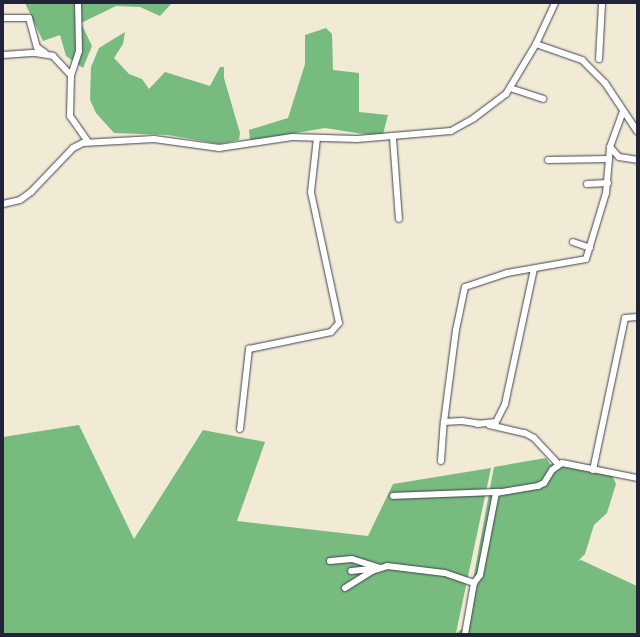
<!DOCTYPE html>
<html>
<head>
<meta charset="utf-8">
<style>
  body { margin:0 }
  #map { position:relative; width:640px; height:637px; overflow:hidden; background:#f1ead4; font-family:"Gentium Book Plus",serif }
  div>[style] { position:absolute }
  .forest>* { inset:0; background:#77bb7e }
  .roads { filter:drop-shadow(0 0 1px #414052) drop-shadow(0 0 1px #414052) }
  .minor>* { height:6px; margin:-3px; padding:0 3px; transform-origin:3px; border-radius:3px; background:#fff }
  span { translate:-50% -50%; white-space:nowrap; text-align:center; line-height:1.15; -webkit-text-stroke:3px #f7f3e8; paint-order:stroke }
  .frame { position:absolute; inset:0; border:4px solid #22223b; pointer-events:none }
</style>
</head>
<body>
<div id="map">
  <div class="forest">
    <i style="clip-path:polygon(25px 3px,172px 3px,160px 16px,140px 7px,116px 6px,81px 23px,92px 46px,83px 68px,66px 56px,60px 35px,43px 41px)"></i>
    <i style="clip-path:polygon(326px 28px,332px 34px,333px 70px,359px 73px,359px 112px,388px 115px,383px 134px,370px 135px,325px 128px,250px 141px,249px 130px,288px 118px,305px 64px,305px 35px)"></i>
    <i style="clip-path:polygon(125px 32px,123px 44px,114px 58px,129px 74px,142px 79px,149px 89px,165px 72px,210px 86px,220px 67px,224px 67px,224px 78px,240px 133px,239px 140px,219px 144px,168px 135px,114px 133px,96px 113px,90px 100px,91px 67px,99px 48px)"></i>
    <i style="clip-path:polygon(79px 425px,134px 539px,203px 430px,265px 442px,237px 521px,368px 536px,393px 484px,491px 468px,456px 633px,464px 628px,494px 467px,546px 458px,550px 464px,612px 475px,616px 484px,607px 513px,594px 525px,585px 554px,578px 561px,581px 560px,637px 586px,637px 634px,3px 634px,3px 437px)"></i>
  </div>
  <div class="roads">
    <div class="minor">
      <i style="left:78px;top:3px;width:48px;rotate:88.8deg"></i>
      <i style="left:79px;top:51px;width:25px;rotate:108deg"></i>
      <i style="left:71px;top:75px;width:41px;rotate:91.4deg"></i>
      <i style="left:70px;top:116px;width:32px;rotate:55deg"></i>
      <i style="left:3px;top:18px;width:26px"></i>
      <i style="left:29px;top:18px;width:30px;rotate:75deg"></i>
      <i style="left:37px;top:47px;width:10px;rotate:37deg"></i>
      <i style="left:536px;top:44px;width:49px;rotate:19.2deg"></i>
      <i style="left:582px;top:60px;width:33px;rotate:45deg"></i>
      <i style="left:605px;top:83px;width:58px;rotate:56.3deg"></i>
      <i style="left:3px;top:55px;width:32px;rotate:-4deg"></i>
      <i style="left:35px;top:53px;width:18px;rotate:9deg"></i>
      <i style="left:53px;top:56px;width:26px;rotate:47deg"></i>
      <i style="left:599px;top:59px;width:56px;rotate:-86.9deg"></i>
      <i style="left:510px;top:88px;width:35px;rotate:18deg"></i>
      <i style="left:393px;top:138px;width:81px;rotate:85.8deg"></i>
      <i style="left:610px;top:147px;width:13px;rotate:48deg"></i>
      <i style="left:619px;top:157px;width:18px;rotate:9deg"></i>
      <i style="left:548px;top:160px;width:61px;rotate:-0.9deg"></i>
      <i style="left:587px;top:184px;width:21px;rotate:-3deg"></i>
      <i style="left:3px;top:204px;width:17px;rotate:-13deg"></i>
      <i style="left:20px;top:200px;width:14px;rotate:-36deg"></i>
      <i style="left:31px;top:192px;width:61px;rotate:-46.3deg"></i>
      <i style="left:73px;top:148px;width:11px;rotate:-27deg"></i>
      <i style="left:83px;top:143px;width:71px;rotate:-3.2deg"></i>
      <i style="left:154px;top:139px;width:66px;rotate:7.9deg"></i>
      <i style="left:219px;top:148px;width:74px;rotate:-8.6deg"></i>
      <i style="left:292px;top:137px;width:65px;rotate:1.8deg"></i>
      <i style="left:357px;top:139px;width:94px;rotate:-4.9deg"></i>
      <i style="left:451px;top:131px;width:26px;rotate:-29deg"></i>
      <i style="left:474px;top:118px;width:40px;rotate:-37deg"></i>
      <i style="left:506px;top:94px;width:58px;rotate:-59deg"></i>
      <i style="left:536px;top:44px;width:45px;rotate:-65.1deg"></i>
      <i style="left:573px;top:242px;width:18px;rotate:19deg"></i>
      <i style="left:444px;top:422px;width:93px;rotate:-82.6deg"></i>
      <i style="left:456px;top:330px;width:44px;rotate:-78.2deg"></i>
      <i style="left:465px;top:287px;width:44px;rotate:-18.4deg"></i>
      <i style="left:507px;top:273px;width:80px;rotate:-10deg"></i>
      <i style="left:586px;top:259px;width:69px;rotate:-73.1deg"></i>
      <i style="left:606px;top:193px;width:46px;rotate:-85deg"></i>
      <i style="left:610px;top:147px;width:37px;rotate:-70deg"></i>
      <i style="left:477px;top:424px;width:19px;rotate:-6deg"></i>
      <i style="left:496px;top:422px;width:20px;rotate:-63deg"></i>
      <i style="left:505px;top:404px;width:138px;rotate:-77.9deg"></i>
      <i style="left:489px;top:425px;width:37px;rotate:13deg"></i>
      <i style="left:525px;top:433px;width:10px;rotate:29deg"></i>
      <i style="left:534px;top:438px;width:35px;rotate:47deg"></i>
      <i style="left:240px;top:429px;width:81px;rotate:-83.6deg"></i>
      <i style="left:249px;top:349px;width:84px;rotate:-11.7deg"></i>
      <i style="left:331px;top:332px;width:12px;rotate:-48deg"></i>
      <i style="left:339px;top:323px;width:134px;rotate:-102.1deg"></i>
      <i style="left:311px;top:192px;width:54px;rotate:-83.7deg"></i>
      <i style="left:441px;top:461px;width:39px;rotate:-86deg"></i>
      <i style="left:444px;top:422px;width:18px;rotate:-3deg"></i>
      <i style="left:462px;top:421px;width:18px;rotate:9deg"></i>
      <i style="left:593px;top:470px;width:155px;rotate:-78.1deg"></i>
      <i style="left:625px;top:318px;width:12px;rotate:-5deg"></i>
      <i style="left:393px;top:496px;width:106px;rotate:-2.2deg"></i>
      <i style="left:330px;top:561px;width:22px;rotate:-5deg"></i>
      <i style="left:352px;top:559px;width:29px;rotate:18deg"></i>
      <i style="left:380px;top:568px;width:29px;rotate:174deg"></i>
      <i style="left:345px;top:588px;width:32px;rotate:-32deg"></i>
      <i style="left:372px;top:571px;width:16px;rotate:-18deg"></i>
      <i style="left:387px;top:566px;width:58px;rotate:6.9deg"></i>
      <i style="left:445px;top:573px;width:31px;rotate:19deg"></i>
      <i style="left:474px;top:583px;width:10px;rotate:-53deg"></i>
      <i style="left:480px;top:575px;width:84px;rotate:-79deg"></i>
      <i style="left:496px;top:493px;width:43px;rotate:-9.5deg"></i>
      <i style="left:538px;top:486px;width:7px;rotate:-27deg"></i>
      <i style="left:544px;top:483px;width:15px;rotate:-58deg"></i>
      <i style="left:552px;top:470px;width:12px;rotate:-35deg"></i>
      <i style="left:562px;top:463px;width:76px;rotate:11.3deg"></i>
      <i style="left:465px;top:634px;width:52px;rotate:-80deg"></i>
    </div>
  </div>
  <div class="frame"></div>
</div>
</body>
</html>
